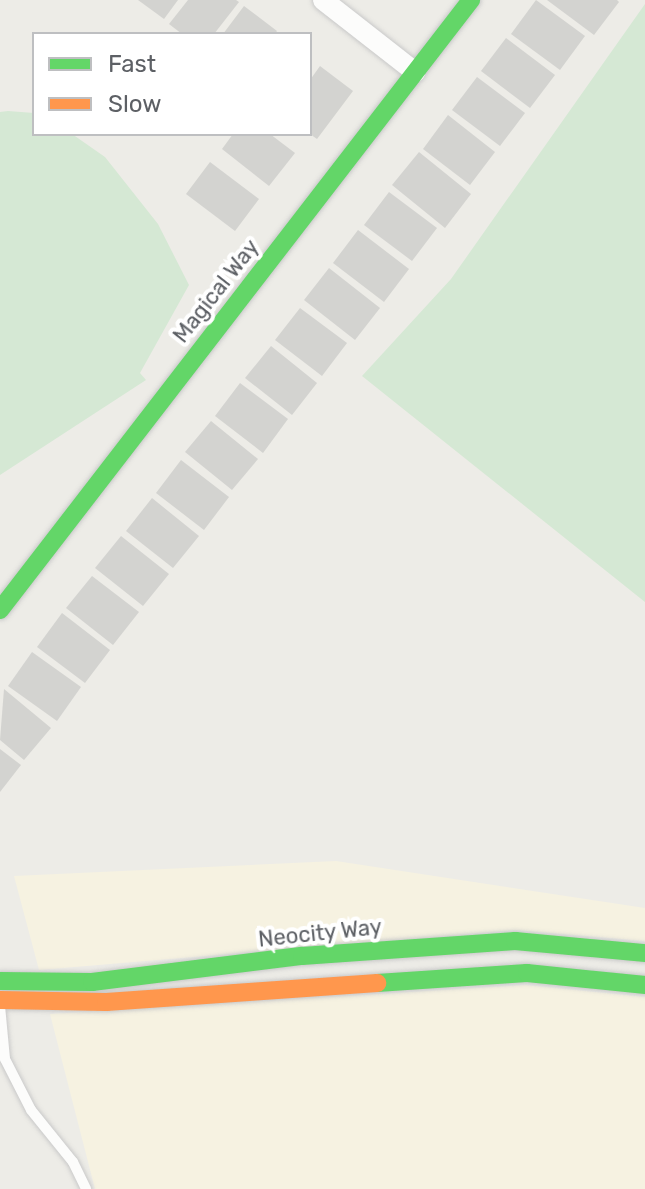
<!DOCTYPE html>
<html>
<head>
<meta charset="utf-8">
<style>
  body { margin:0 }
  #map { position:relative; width:645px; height:1189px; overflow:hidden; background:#edece7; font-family:Rubik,sans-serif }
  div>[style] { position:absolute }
  .commercial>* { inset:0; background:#f6f2e1 }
  .green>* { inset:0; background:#d5e8d4 }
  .building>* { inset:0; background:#d3d3d0 }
  .roads { filter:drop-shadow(0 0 2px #c9c9c9) drop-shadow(0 0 2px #c9c9c9) }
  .lane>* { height:10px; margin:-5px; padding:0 5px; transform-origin:5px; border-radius:5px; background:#fcfcfb }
  .street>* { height:20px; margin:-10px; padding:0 10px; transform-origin:10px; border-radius:10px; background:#fcfcfb }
  .fast>* { height:18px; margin:-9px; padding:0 9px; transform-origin:9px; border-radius:9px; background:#63d668 }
  .slow>* { height:18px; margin:-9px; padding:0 9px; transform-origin:9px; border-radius:9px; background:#ff974d }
  span { translate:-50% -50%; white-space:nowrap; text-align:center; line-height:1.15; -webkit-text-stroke:8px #fff; paint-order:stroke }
  .street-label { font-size:22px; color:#5d6065 }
  .legend { position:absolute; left:32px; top:32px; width:280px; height:104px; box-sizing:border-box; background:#fff; border:2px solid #bebfc1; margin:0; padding:10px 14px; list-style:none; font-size:24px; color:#5d6065 }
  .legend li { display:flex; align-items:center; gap:16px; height:40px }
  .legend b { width:40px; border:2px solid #bebfc1 }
</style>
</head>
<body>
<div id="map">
  <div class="commercial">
    <i style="clip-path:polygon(336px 861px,645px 908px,645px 941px,516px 930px,39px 970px,14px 876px)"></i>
    <i style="clip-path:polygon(525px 985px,645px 997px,645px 1189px,95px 1189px,50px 1014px)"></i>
  </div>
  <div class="green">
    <i style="clip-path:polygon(645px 4px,645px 602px,362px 376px,451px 279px)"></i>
    <i style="clip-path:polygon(8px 111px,34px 113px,34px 134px,72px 134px,105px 157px,158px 224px,189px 285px,140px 373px,146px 380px,0 475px,0 112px)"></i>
  </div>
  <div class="building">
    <i style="clip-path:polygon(138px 0,178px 0,164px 19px)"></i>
    <i style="clip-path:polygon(188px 0,236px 0,239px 2px,214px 34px,182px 34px,169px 24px)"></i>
    <i style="clip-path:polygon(536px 0,585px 36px,560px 70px,511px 34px)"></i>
    <i style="clip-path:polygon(547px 0,617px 0,619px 2px,594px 35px)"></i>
    <i style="clip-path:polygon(244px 6px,277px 31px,275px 34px,223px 34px)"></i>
    <i style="clip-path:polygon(506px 38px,555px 75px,530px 108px,481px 71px)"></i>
    <i style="clip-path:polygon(320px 66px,353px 91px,317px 139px,310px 134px,310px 80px)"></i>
    <i style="clip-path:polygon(477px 77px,525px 113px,500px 146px,452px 110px)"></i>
    <i style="clip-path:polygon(448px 115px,495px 152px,470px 185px,423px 149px)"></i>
    <i style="clip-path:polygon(233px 134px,270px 134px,295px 153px,269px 186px,222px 149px)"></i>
    <i style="clip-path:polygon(419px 152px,471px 194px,445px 228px,392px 185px)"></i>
    <i style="clip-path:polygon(210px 162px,259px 199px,235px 231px,186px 194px)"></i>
    <i style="clip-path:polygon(389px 192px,437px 228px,412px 261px,364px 225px)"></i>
    <i style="clip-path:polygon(358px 230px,409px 269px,384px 302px,333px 263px)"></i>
    <i style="clip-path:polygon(329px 268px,380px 308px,355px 340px,304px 300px)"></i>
    <i style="clip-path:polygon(300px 308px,347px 343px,322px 376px,275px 340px)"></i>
    <i style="clip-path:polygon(271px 346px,317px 383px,292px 415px,245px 378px)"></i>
    <i style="clip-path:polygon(240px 383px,288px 419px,263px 453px,215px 416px)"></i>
    <i style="clip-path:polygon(211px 421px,258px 459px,232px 490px,185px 452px)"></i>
    <i style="clip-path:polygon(181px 460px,229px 497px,204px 530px,156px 493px)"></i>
    <i style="clip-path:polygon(152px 498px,199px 536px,173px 568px,126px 531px)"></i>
    <i style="clip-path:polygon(121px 536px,169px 574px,143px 606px,95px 568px)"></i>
    <i style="clip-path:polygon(92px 576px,139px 612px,113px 645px,66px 608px)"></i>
    <i style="clip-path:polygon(62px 613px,110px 650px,85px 683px,37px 647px)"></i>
    <i style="clip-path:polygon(32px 652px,81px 687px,57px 721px,8px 686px)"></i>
    <i style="clip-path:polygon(4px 689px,51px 728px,24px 760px,0 740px)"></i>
    <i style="clip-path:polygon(0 749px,21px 765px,0 792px)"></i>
  </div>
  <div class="roads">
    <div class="lane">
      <i style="left:0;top:1006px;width:53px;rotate:84.6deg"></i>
      <i style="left:5px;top:1059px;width:57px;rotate:63deg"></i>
      <i style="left:31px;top:1110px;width:67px;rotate:51.1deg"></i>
      <i style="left:73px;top:1162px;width:30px;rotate:64deg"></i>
    </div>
    <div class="street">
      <i style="left:323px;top:0;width:117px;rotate:38deg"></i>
    </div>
    <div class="fast">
      <i style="left:0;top:610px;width:771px;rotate:-52.33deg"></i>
      <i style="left:0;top:981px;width:92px;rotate:0.6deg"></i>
      <i style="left:92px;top:982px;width:212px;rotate:-7.1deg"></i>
      <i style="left:302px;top:956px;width:214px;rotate:-4deg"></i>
      <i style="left:515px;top:941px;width:131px;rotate:5.3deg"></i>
      <i style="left:377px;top:983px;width:150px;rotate:-3.8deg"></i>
      <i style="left:527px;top:973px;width:119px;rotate:5.8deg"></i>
    </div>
    <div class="slow">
      <i style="left:0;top:1000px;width:106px;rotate:1.1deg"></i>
      <i style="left:106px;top:1002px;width:272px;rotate:-4deg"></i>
    </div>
  </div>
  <div class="street-label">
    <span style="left:216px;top:291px;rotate:-52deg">Magical Way</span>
    <span style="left:320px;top:933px;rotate:-6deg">Neocity Way</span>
  </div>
  <ul class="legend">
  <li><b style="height:10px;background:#63d668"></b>Fast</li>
  <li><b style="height:10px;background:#ff974d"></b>Slow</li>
  </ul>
</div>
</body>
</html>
